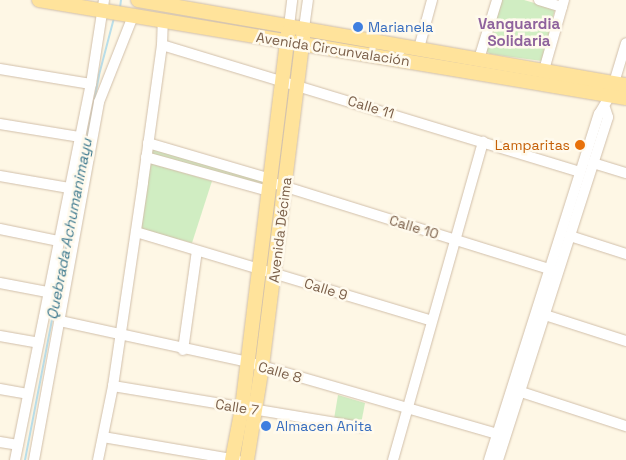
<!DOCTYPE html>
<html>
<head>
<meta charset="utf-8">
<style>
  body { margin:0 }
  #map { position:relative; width:626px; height:460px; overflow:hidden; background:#fef7e5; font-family:"Space Grotesk",sans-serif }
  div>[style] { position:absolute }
  .green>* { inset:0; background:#d0edc2 }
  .stream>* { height:2px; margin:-1px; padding:0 1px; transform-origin:1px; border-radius:1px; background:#b8deea }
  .roads { filter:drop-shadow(0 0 1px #d1bfaa) drop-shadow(0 0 1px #d1bfaa) }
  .minor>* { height:10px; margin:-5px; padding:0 5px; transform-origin:5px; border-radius:5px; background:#fff }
  .major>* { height:14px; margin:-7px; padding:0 7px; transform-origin:7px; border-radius:7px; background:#ffe39b }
  .dots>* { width:14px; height:14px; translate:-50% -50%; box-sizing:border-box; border:2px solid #fffaed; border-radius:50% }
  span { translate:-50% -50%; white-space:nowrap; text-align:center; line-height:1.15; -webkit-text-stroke:5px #fffaed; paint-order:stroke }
  .shop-label { font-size:14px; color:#366cbe }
  .left { translate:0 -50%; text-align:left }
  .street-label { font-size:14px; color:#7a5e48 }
  .food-label { font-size:14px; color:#c56008 }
  .right { translate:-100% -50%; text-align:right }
  .neighbourhood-label { font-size:15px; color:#8f639d; font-weight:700 }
  .water-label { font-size:15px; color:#3f7a8f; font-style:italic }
</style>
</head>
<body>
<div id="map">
  <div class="green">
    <i style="clip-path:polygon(501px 0,524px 0,555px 9px,542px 61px,490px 54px,486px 51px)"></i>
    <i style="clip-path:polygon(151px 148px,264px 180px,264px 184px,150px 155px)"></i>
    <i style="clip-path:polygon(149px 163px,212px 181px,192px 243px,140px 229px)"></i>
    <i style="clip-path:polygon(338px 395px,365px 403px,361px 424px,334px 419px)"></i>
  </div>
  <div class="stream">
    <i style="left:120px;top:8px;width:8px;rotate:-83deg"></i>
    <i style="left:25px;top:460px;width:392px;rotate:-79.1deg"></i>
    <i style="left:99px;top:75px;width:59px;rotate:-75.3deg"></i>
  </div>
  <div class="roads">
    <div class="minor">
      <i style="left:539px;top:0;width:24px;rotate:17deg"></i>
      <i style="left:289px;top:26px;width:26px;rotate:-83deg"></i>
      <i style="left:304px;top:28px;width:28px;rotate:-82deg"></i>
      <i style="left:162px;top:45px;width:437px;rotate:16.9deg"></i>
      <i style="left:419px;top:48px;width:50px;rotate:-74.8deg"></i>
      <i style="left:479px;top:59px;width:62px;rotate:-73deg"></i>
      <i style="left:0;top:69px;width:92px;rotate:9.4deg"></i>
      <i style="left:544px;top:70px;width:73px;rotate:-74.1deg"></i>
      <i style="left:0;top:124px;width:80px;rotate:9.3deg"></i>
      <i style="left:148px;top:143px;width:128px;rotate:16.3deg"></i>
      <i style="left:146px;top:157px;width:128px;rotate:15.5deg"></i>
      <i style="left:593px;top:163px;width:34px;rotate:17deg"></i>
      <i style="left:0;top:176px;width:70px;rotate:9.9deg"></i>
      <i style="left:270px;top:182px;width:299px;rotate:17.3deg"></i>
      <i style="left:0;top:229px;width:59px;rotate:11.7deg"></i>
      <i style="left:136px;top:232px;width:307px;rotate:16.7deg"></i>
      <i style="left:570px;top:236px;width:59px;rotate:17.8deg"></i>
      <i style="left:0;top:283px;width:48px;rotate:10.8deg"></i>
      <i style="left:545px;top:315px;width:85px;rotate:17.8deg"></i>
      <i style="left:60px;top:321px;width:192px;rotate:12.3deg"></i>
      <i style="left:248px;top:362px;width:259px;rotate:16.1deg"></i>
      <i style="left:0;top:336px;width:39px;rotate:10deg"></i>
      <i style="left:183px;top:350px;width:100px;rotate:-82deg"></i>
      <i style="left:113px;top:386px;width:252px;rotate:9.4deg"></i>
      <i style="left:0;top:389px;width:28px;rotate:10deg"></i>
      <i style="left:515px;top:390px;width:117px;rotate:18deg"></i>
      <i style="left:103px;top:437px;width:136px;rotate:9.7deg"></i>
      <i style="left:0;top:442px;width:18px;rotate:9deg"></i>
      <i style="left:15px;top:460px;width:384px;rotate:-78.6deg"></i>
      <i style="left:91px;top:84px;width:85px;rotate:-81.2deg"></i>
      <i style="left:34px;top:460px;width:364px;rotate:-79.7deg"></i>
      <i style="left:99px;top:102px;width:92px;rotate:-68.4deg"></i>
      <i style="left:98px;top:460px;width:76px;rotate:-78.5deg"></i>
      <i style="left:113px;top:386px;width:206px;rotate:-81.6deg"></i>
      <i style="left:143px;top:182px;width:138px;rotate:-82.1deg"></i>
      <i style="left:162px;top:45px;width:24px;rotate:-88deg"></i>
      <i style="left:393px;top:460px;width:331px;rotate:-74.2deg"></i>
      <i style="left:489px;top:460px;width:363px;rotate:-72.4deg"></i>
      <i style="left:599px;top:114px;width:21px;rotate:-59deg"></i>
      <i style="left:610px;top:96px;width:55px;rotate:-73.2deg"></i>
      <i style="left:498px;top:460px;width:360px;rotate:-72.2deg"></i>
      <i style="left:608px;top:117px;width:9px;rotate:-108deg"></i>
    </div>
    <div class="major">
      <i style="left:39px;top:0;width:595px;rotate:9.48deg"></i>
      <i style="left:138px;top:0;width:495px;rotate:9.9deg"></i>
      <i style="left:232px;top:460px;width:53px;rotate:-79.1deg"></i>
      <i style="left:242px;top:408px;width:379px;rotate:-83deg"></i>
      <i style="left:247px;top:460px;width:95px;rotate:-80.9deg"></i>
      <i style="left:262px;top:366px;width:333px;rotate:-82.9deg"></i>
    </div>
  </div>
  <div class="dots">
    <i style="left:358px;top:27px;background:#3f7fe0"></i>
    <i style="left:580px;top:145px;background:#e8710a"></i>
    <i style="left:266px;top:426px;background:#3f7fe0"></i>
  </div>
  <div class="shop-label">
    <span class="left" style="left:368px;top:27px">Marianela</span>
    <span class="left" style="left:276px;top:426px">Almacen Anita</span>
  </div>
  <div class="street-label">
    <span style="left:333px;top:49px;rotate:9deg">Avenida Circunvalación</span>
    <span style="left:371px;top:107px;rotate:17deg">Calle 11</span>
    <span style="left:414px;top:227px;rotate:17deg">Calle 10</span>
    <span style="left:280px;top:230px;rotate:-83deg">Avenida Décima</span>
    <span style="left:326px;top:289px;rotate:17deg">Calle 9</span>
    <span style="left:280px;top:372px;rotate:16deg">Calle 8</span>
    <span style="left:237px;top:407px;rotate:9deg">Calle 7</span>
  </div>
  <div class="food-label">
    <span class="right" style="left:570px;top:145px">Lamparitas</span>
  </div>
  <div class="neighbourhood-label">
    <span style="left:519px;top:32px">Vanguardia<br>Solidaria</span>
  </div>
  <div class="water-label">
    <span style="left:69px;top:229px;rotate:-79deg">Quebrada Achumanimayu</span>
  </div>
</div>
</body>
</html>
